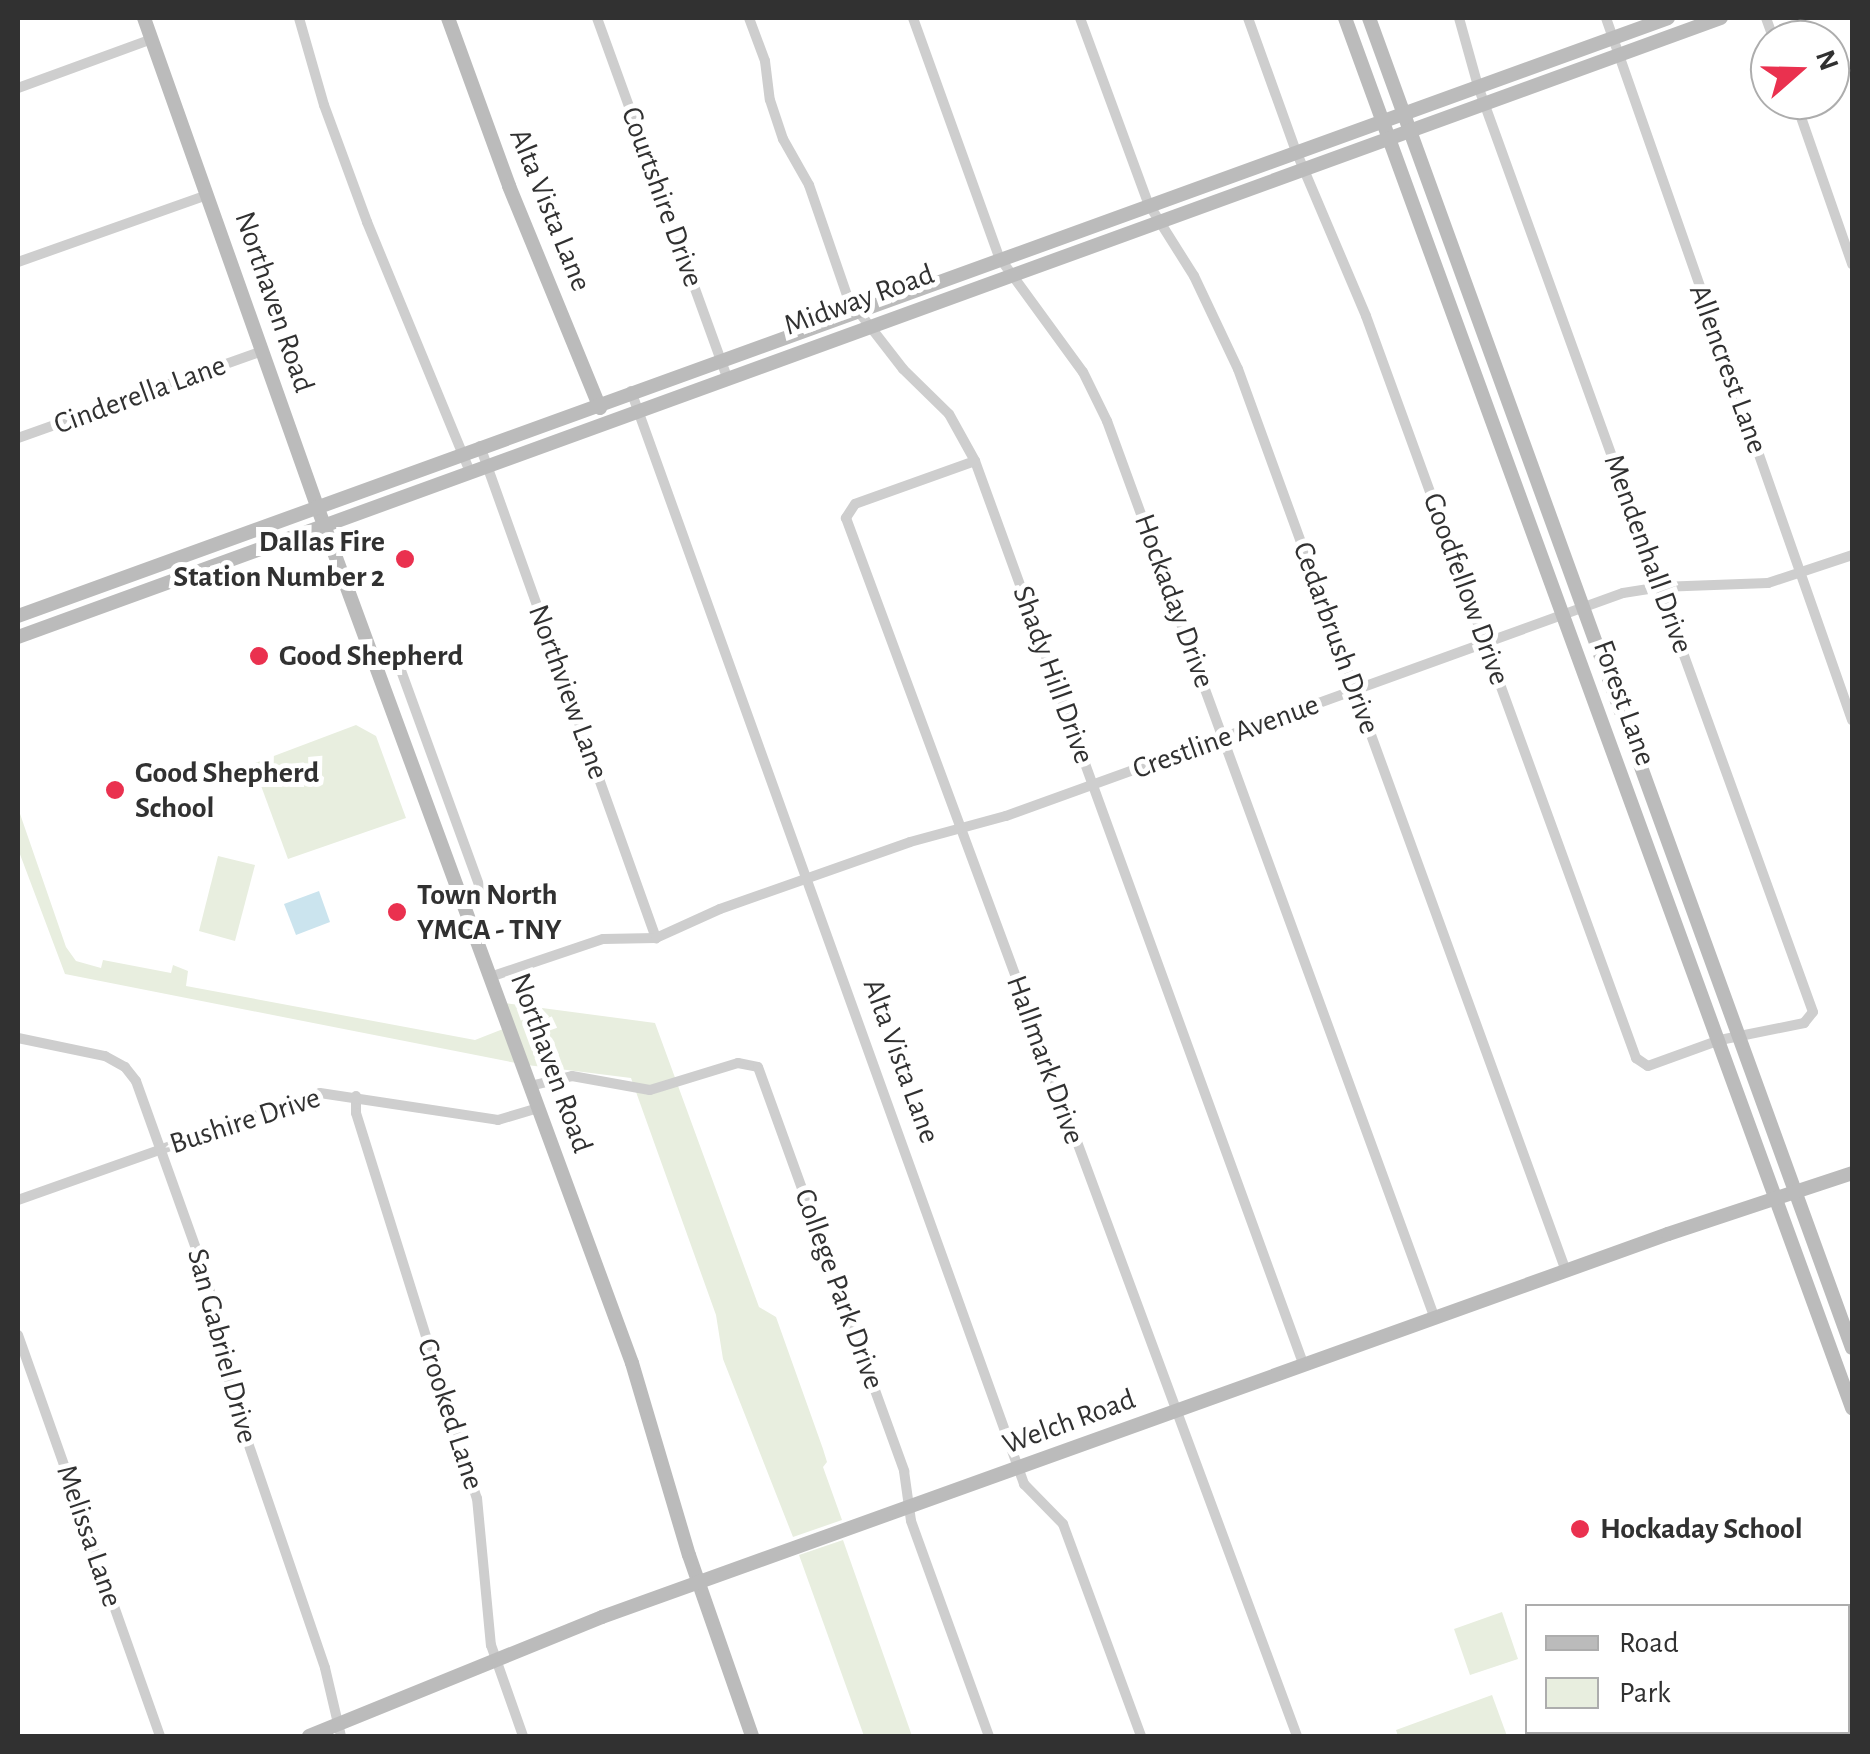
<!DOCTYPE html>
<html>
<head>
<meta charset="utf-8">
<style>
  body { margin:0 }
  #map { position:relative; width:1870px; height:1754px; overflow:hidden; background:#fff; font-family:"Alegreya Sans",sans-serif }
  div>[style] { position:absolute }
  .green>* { inset:0; background:#e8eedf }
  .water>* { inset:0; background:#cbe4ee }
  .street>* { height:10px; margin:-5px; padding:0 5px; transform-origin:5px; border-radius:5px; background:#cecece }
  .secondary>* { height:14px; margin:-7px; padding:0 7px; transform-origin:7px; border-radius:7px; background:#bbb }
  .dots>* { width:28px; height:28px; translate:-50% -50%; box-sizing:border-box; border:5px solid #fff; border-radius:50% }
  span { translate:-50% -50%; white-space:nowrap; text-align:center; line-height:1.15; -webkit-text-stroke:10px #fff; paint-order:stroke }
  .street-label { font-size:30px; color:#313131 }
  .poi-label { font-size:30px; color:#313131; font-weight:700 }
  .right { translate:-100% -50%; text-align:right }
  .left { translate:0 -50%; text-align:left }
  .frame { position:absolute; inset:0; border:20px solid #313131; pointer-events:none }
  .legend { position:absolute; left:1525px; top:1604px; width:325px; height:130px; box-sizing:border-box; background:#fff; border:2px solid #adadad; margin:0; padding:12px 18px; list-style:none; font-size:30px; color:#313131 }
  .legend li { display:flex; align-items:center; gap:20px; height:50px }
  .legend b { width:50px; border:2px solid #adadad }
  .north { position:absolute; left:1750px; top:20px; width:100px; height:100px; box-sizing:border-box; background:#fff; border:2px solid #adadad; border-radius:50%; rotate:70deg; font-size:28px; font-weight:700; line-height:40px; text-align:center; color:#313131 }
  .north::after { content:''; display:block; margin:auto; width:35px; height:45px; background:#ea314f; clip-path:polygon(50% 0,100% 100%,50% 72%,0 100%) }
</style>
</head>
<body>
<div id="map">
  <div class="green">
    <i style="clip-path:polygon(356px 725px,376px 736px,406px 818px,288px 859px,253px 764px)"></i>
    <i style="clip-path:polygon(18px 808px,66px 947px,76px 961px,101px 968px,103px 960px,171px 973px,173px 965px,188px 971px,186px 986px,475px 1040px,503px 1029px,516px 1063px,65px 974px,18px 849px)"></i>
    <i style="clip-path:polygon(218px 856px,255px 865px,235px 941px,199px 931px)"></i>
    <i style="clip-path:polygon(505px 1003px,655px 1023px,759px 1307px,776px 1317px,823px 1449px,827px 1462px,823px 1467px,842px 1520px,793px 1537px,723px 1359px,716px 1315px,631px 1078px,527px 1065px)"></i>
    <i style="clip-path:polygon(843px 1540px,912px 1736px,864px 1736px,799px 1555px)"></i>
    <i style="clip-path:polygon(1502px 1612px,1518px 1659px,1470px 1675px,1454px 1629px)"></i>
    <i style="clip-path:polygon(1492px 1695px,1507px 1736px,1398px 1736px,1396px 1730px)"></i>
  </div>
  <div class="water">
    <i style="clip-path:polygon(319px 891px,330px 922px,296px 935px,284px 904px)"></i>
  </div>
  <div class="street">
    <i style="left:299px;top:18px;width:91px;rotate:74deg"></i>
    <i style="left:324px;top:105px;width:125px;rotate:69.8deg"></i>
    <i style="left:367px;top:222px;width:270px;rotate:67.6deg"></i>
    <i style="left:597px;top:18px;width:382px;rotate:70.1deg"></i>
    <i style="left:749px;top:18px;width:46px;rotate:69.6deg"></i>
    <i style="left:765px;top:61px;width:39px;rotate:83deg"></i>
    <i style="left:770px;top:100px;width:41px;rotate:71.6deg"></i>
    <i style="left:783px;top:139px;width:53px;rotate:60.5deg"></i>
    <i style="left:809px;top:185px;width:120px;rotate:71deg"></i>
    <i style="left:848px;top:298px;width:90px;rotate:52.2deg"></i>
    <i style="left:903px;top:369px;width:64px;rotate:44.4deg"></i>
    <i style="left:949px;top:414px;width:54px;rotate:61deg"></i>
    <i style="left:975px;top:461px;width:963px;rotate:70.02deg"></i>
    <i style="left:913px;top:18px;width:254px;rotate:70.2deg"></i>
    <i style="left:999px;top:257px;width:142px;rotate:53.9deg"></i>
    <i style="left:1083px;top:372px;width:55px;rotate:63.9deg"></i>
    <i style="left:1107px;top:421px;width:956px;rotate:69.93deg"></i>
    <i style="left:1080px;top:18px;width:197px;rotate:69.8deg"></i>
    <i style="left:1148px;top:203px;width:86px;rotate:57.8deg"></i>
    <i style="left:1194px;top:276px;width:103px;rotate:64.7deg"></i>
    <i style="left:1238px;top:369px;width:960px;rotate:70.02deg"></i>
    <i style="left:1248px;top:18px;width:141px;rotate:70.2deg"></i>
    <i style="left:1296px;top:151px;width:179px;rotate:67deg"></i>
    <i style="left:1366px;top:316px;width:790px;rotate:70deg"></i>
    <i style="left:1636px;top:1058px;width:14px;rotate:34deg"></i>
    <i style="left:1648px;top:1066px;width:77px;rotate:-19.9deg"></i>
    <i style="left:1720px;top:1040px;width:86px;rotate:-11.4deg"></i>
    <i style="left:1804px;top:1023px;width:14px;rotate:-51deg"></i>
    <i style="left:1813px;top:1012px;width:985px;rotate:-109.89deg"></i>
    <i style="left:1478px;top:86px;width:71px;rotate:-105.6deg"></i>
    <i style="left:1606px;top:18px;width:744px;rotate:70.69deg"></i>
    <i style="left:1766px;top:18px;width:23px;rotate:70deg"></i>
    <i style="left:18px;top:88px;width:143px;rotate:-20.1deg"></i>
    <i style="left:1795px;top:100px;width:174px;rotate:70.8deg"></i>
    <i style="left:18px;top:262px;width:201px;rotate:-19.5deg"></i>
    <i style="left:631px;top:391px;width:1162px;rotate:70.22deg"></i>
    <i style="left:1024px;top:1484px;width:56px;rotate:45.7deg"></i>
    <i style="left:1063px;top:1524px;width:226px;rotate:69.8deg"></i>
    <i style="left:18px;top:438px;width:260px;rotate:-19.6deg"></i>
    <i style="left:480px;top:446px;width:523px;rotate:70.32deg"></i>
    <i style="left:975px;top:461px;width:127px;rotate:160.3deg"></i>
    <i style="left:855px;top:504px;width:17px;rotate:123deg"></i>
    <i style="left:846px;top:518px;width:1299px;rotate:69.68deg"></i>
    <i style="left:399px;top:665px;width:246px;rotate:70deg"></i>
    <i style="left:490px;top:977px;width:119px;rotate:-18.6deg"></i>
    <i style="left:603px;top:939px;width:53px;rotate:-1.1deg"></i>
    <i style="left:656px;top:938px;width:70px;rotate:-24.4deg"></i>
    <i style="left:720px;top:909px;width:201px;rotate:-19.4deg"></i>
    <i style="left:910px;top:842px;width:99px;rotate:-15.2deg"></i>
    <i style="left:1006px;top:816px;width:656px;rotate:-19.87deg"></i>
    <i style="left:1623px;top:593px;width:37px;rotate:-9deg"></i>
    <i style="left:1660px;top:587px;width:108px;rotate:-2.1deg"></i>
    <i style="left:1768px;top:583px;width:89px;rotate:-18.4deg"></i>
    <i style="left:18px;top:1038px;width:89px;rotate:11.7deg"></i>
    <i style="left:105px;top:1056px;width:23px;rotate:29deg"></i>
    <i style="left:125px;top:1067px;width:18px;rotate:52deg"></i>
    <i style="left:136px;top:1081px;width:214px;rotate:70.3deg"></i>
    <i style="left:208px;top:1282px;width:116px;rotate:78.1deg"></i>
    <i style="left:232px;top:1396px;width:287px;rotate:71.1deg"></i>
    <i style="left:325px;top:1668px;width:70px;rotate:76.8deg"></i>
    <i style="left:530px;top:1086px;width:43px;rotate:-13.4deg"></i>
    <i style="left:572px;top:1076px;width:79px;rotate:10.2deg"></i>
    <i style="left:650px;top:1090px;width:92px;rotate:-17.1deg"></i>
    <i style="left:738px;top:1063px;width:20px;rotate:11deg"></i>
    <i style="left:758px;top:1067px;width:430px;rotate:70.1deg"></i>
    <i style="left:904px;top:1471px;width:50px;rotate:82deg"></i>
    <i style="left:911px;top:1521px;width:229px;rotate:70.1deg"></i>
    <i style="left:356px;top:1096px;width:17px;rotate:90deg"></i>
    <i style="left:356px;top:1113px;width:404px;rotate:72.6deg"></i>
    <i style="left:477px;top:1498px;width:148px;rotate:84.6deg"></i>
    <i style="left:491px;top:1645px;width:96px;rotate:70.6deg"></i>
    <i style="left:18px;top:1200px;width:320px;rotate:-19.5deg"></i>
    <i style="left:320px;top:1093px;width:180px;rotate:8.6deg"></i>
    <i style="left:498px;top:1120px;width:42px;rotate:-16.7deg"></i>
    <i style="left:18px;top:1335px;width:425px;rotate:70.5deg"></i>
  </div>
  <div class="secondary">
    <i style="left:144px;top:18px;width:518px;rotate:70.48deg"></i>
    <i style="left:317px;top:506px;width:913px;rotate:69.82deg"></i>
    <i style="left:632px;top:1363px;width:200px;rotate:73.5deg"></i>
    <i style="left:689px;top:1555px;width:192px;rotate:70.8deg"></i>
    <i style="left:448px;top:18px;width:179px;rotate:70deg"></i>
    <i style="left:509px;top:186px;width:240px;rotate:67.7deg"></i>
    <i style="left:1345px;top:18px;width:1480px;rotate:69.96deg"></i>
    <i style="left:1369px;top:18px;width:1415px;rotate:70.04deg"></i>
    <i style="left:18px;top:616px;width:1755px;rotate:-19.92deg"></i>
    <i style="left:18px;top:637px;width:1812px;rotate:-19.98deg"></i>
    <i style="left:309px;top:1736px;width:316px;rotate:-22.1deg"></i>
    <i style="left:602px;top:1617px;width:1133px;rotate:-19.76deg"></i>
    <i style="left:1668px;top:1234px;width:194px;rotate:-18.3deg"></i>
  </div>
  <div class="dots">
    <i style="left:405px;top:559px;background:#ea314f"></i>
    <i style="left:259px;top:656px;background:#ea314f"></i>
    <i style="left:115px;top:790px;background:#ea314f"></i>
    <i style="left:397px;top:912px;background:#ea314f"></i>
    <i style="left:1580px;top:1529px;background:#ea314f"></i>
  </div>
  <div class="street-label">
    <span style="left:662px;top:197px;rotate:70deg">Courtshire Drive</span>
    <span style="left:550px;top:210px;rotate:68deg">Alta Vista Lane</span>
    <span style="left:859px;top:300px;rotate:-20deg">Midway Road</span>
    <span style="left:274px;top:302px;rotate:71deg">Northaven Road</span>
    <span style="left:1728px;top:369px;rotate:70deg">Allencrest Lane</span>
    <span style="left:140px;top:395px;rotate:-20deg">Cinderella Lane</span>
    <span style="left:1648px;top:554px;rotate:70deg">Mendenhall Drive</span>
    <span style="left:1466px;top:589px;rotate:70deg">Goodfellow Drive</span>
    <span style="left:1174px;top:601px;rotate:70deg">Hockaday Drive</span>
    <span style="left:1336px;top:638px;rotate:70deg">Cedarbrush Drive</span>
    <span style="left:1053px;top:675px;rotate:70deg">Shady Hill Drive</span>
    <span style="left:568px;top:692px;rotate:70deg">Northview Lane</span>
    <span style="left:1624px;top:703px;rotate:70deg">Forest Lane</span>
    <span style="left:1226px;top:737px;rotate:-20deg">Crestline Avenue</span>
    <span style="left:1045px;top:1060px;rotate:70deg">Hallmark Drive</span>
    <span style="left:901px;top:1061px;rotate:70deg">Alta Vista Lane</span>
    <span style="left:551px;top:1063px;rotate:70deg">Northaven Road</span>
    <span style="left:245px;top:1121px;rotate:-18deg">Bushire Drive</span>
    <span style="left:839px;top:1289px;rotate:70deg">College Park Drive</span>
    <span style="left:222px;top:1346px;rotate:75deg">San Gabriel Drive</span>
    <span style="left:450px;top:1414px;rotate:72deg">Crooked Lane</span>
    <span style="left:1069px;top:1422px;rotate:-20deg">Welch Road</span>
    <span style="left:89px;top:1536px;rotate:71deg">Melissa Lane</span>
  </div>
  <div class="poi-label">
    <span class="right" style="left:385px;top:559px">Dallas Fire<br>Station Number 2</span>
    <span class="left" style="left:279px;top:656px">Good Shepherd</span>
    <span class="left" style="left:135px;top:790px">Good Shepherd<br>School</span>
    <span class="left" style="left:417px;top:912px">Town North<br>YMCA - TNY</span>
    <span class="left" style="left:1600px;top:1529px">Hockaday School</span>
  </div>
  <div class="frame"></div>
  <ul class="legend">
  <li><b style="height:12px;background:#bbb"></b>Road</li>
  <li><b style="height:28px;background:#e8eedf"></b>Park</li>
  </ul>
  <div class="north">N</div>
</div>
</body>
</html>
